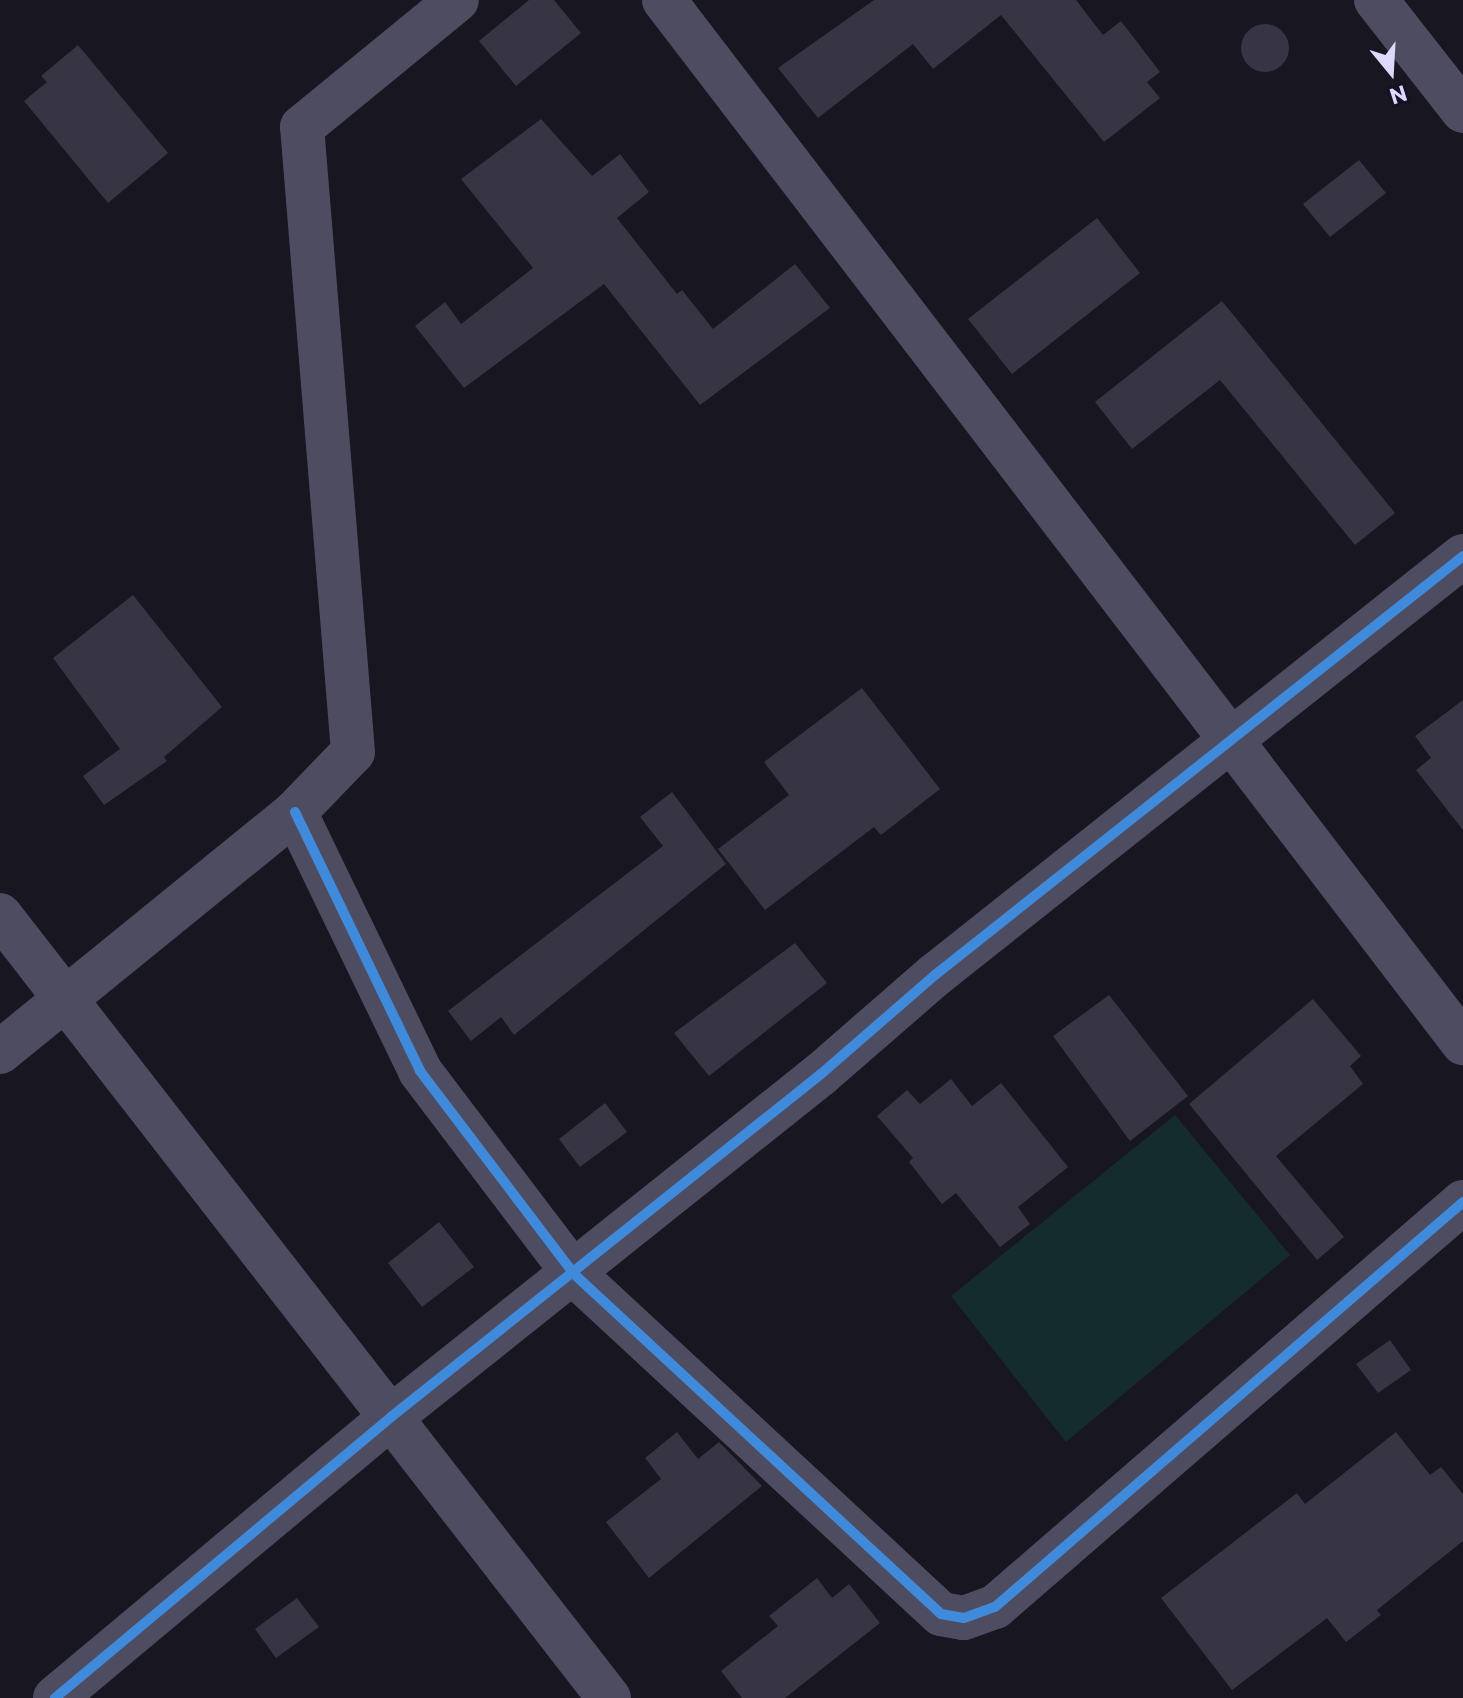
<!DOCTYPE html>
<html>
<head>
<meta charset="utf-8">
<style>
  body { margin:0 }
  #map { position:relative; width:1463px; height:1698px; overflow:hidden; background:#181621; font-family:Commissioner,sans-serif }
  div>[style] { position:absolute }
  .green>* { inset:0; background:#152c2e }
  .building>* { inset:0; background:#373443 }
  .round { border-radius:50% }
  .street>* { height:44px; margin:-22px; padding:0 22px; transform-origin:22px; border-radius:22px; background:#4e4c61 }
  .cycleway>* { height:10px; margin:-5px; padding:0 5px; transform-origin:5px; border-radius:5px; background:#408adc }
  span { translate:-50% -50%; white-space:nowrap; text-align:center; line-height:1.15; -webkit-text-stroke:8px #151126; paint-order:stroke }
  .north { position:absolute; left:1351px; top:32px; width:80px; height:80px; -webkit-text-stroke:6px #151126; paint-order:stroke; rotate:162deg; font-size:22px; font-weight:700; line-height:32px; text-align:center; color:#ded8fd }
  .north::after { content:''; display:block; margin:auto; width:28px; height:36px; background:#ded8fd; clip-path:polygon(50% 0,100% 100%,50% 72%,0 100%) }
</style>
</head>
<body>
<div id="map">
  <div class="green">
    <i style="clip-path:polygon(1175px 1115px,1290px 1255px,1066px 1442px,951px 1296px)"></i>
  </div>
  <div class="building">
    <i style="clip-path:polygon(529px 0,554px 0,581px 33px,516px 86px,479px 41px)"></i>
    <i style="clip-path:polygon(874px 0,1076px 0,1103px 35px,1121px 21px,1160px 72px,1147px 82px,1160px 98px,1104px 142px,1001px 15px,933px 69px,913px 44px,818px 118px,778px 68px)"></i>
    <i class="round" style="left:1241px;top:24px;width:48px;height:48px"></i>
    <i style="clip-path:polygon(78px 45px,168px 153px,108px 203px,24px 101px,47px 82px,41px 76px)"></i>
    <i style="clip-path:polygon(541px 119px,592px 176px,620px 154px,649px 192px,617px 218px,677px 294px,682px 290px,713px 329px,795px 264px,830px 308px,700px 405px,604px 284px,464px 388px,415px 326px,445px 302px,461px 324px,533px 268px,461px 179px)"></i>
    <i style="clip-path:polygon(1359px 160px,1386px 193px,1330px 237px,1303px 204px)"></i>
    <i style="clip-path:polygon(1097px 218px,1140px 273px,1012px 374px,968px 319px)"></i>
    <i style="clip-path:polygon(1222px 301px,1395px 513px,1355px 545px,1220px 380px,1132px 449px,1095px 402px)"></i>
    <i style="clip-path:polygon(133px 595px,222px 707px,164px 757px,167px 761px,104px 805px,83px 776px,120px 749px,53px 658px)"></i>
    <i style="clip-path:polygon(862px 688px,940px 789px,881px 835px,874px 827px,765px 910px,718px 849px,789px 795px,764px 762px)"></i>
    <i style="clip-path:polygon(1463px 700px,1463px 830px,1416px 770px,1431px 758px,1415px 736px)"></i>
    <i style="clip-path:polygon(672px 792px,726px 864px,514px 1035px,501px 1017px,471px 1041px,448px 1011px,663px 846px,640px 817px)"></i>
    <i style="clip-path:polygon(795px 943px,827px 983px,709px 1076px,674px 1033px)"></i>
    <i style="clip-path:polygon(1109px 995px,1188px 1096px,1130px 1141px,1053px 1036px)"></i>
    <i style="clip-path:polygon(1313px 999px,1361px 1056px,1350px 1066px,1363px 1084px,1276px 1156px,1344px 1237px,1317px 1260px,1189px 1104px)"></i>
    <i style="clip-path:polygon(951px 1079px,972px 1106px,1001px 1083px,1068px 1167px,1018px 1207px,1030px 1224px,1000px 1247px,956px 1193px,942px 1204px,909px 1162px,913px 1158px,877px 1116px,907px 1090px,920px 1104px)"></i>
    <i style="clip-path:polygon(605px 1103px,627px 1132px,580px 1167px,559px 1139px)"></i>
    <i style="clip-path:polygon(439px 1222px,474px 1267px,422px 1307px,388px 1263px)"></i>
    <i style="clip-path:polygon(1390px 1340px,1411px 1370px,1378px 1393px,1356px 1364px)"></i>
    <i style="clip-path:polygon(677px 1432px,698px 1459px,719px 1442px,762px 1486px,649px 1578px,606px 1522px,661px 1479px,645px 1458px)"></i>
    <i style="clip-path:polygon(1396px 1432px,1430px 1475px,1441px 1467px,1463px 1494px,1463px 1541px,1377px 1610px,1381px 1615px,1346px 1642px,1327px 1618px,1232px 1690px,1161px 1598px,1297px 1493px,1305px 1504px)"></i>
    <i style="clip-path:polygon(817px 1578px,832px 1598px,849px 1584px,880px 1623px,785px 1698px,742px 1698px,721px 1671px,778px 1626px,769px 1616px)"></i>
    <i style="clip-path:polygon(297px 1598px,319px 1627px,276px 1658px,255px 1629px)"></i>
  </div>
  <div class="street">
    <i style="left:664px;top:0;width:1314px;rotate:52.55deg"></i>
    <i style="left:1376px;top:0;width:141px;rotate:51.9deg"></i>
    <i style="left:295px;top:812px;width:288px;rotate:64.2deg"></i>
    <i style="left:420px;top:1071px;width:255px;rotate:52.8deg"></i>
    <i style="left:574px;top:1274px;width:500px;rotate:42.81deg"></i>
    <i style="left:941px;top:1614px;width:23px;rotate:10deg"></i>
    <i style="left:964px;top:1618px;width:33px;rotate:-20deg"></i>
    <i style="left:995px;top:1607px;width:619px;rotate:-40.87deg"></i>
    <i style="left:0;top:915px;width:992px;rotate:52.13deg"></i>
    <i style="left:0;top:1052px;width:380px;rotate:-39.1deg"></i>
    <i style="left:295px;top:812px;width:83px;rotate:-46deg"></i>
    <i style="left:353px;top:752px;width:627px;rotate:-94.66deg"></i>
    <i style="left:302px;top:127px;width:200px;rotate:-39.3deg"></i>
    <i style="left:55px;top:1698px;width:438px;rotate:-39.9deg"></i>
    <i style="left:391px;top:1417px;width:550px;rotate:-38.58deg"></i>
    <i style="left:821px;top:1074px;width:151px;rotate:-41deg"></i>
    <i style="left:935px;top:975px;width:674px;rotate:-38.43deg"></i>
  </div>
  <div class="cycleway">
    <i style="left:295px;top:812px;width:288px;rotate:64.2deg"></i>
    <i style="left:420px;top:1071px;width:255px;rotate:52.8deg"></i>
    <i style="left:574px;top:1274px;width:500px;rotate:42.81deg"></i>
    <i style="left:941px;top:1614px;width:23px;rotate:10deg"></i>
    <i style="left:964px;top:1618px;width:33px;rotate:-20deg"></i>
    <i style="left:995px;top:1607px;width:619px;rotate:-40.87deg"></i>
    <i style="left:55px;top:1698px;width:438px;rotate:-39.9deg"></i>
    <i style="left:391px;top:1417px;width:550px;rotate:-38.58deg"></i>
    <i style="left:821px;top:1074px;width:151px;rotate:-41deg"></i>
    <i style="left:935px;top:975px;width:674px;rotate:-38.43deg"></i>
  </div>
  <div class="north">N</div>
</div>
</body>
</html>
